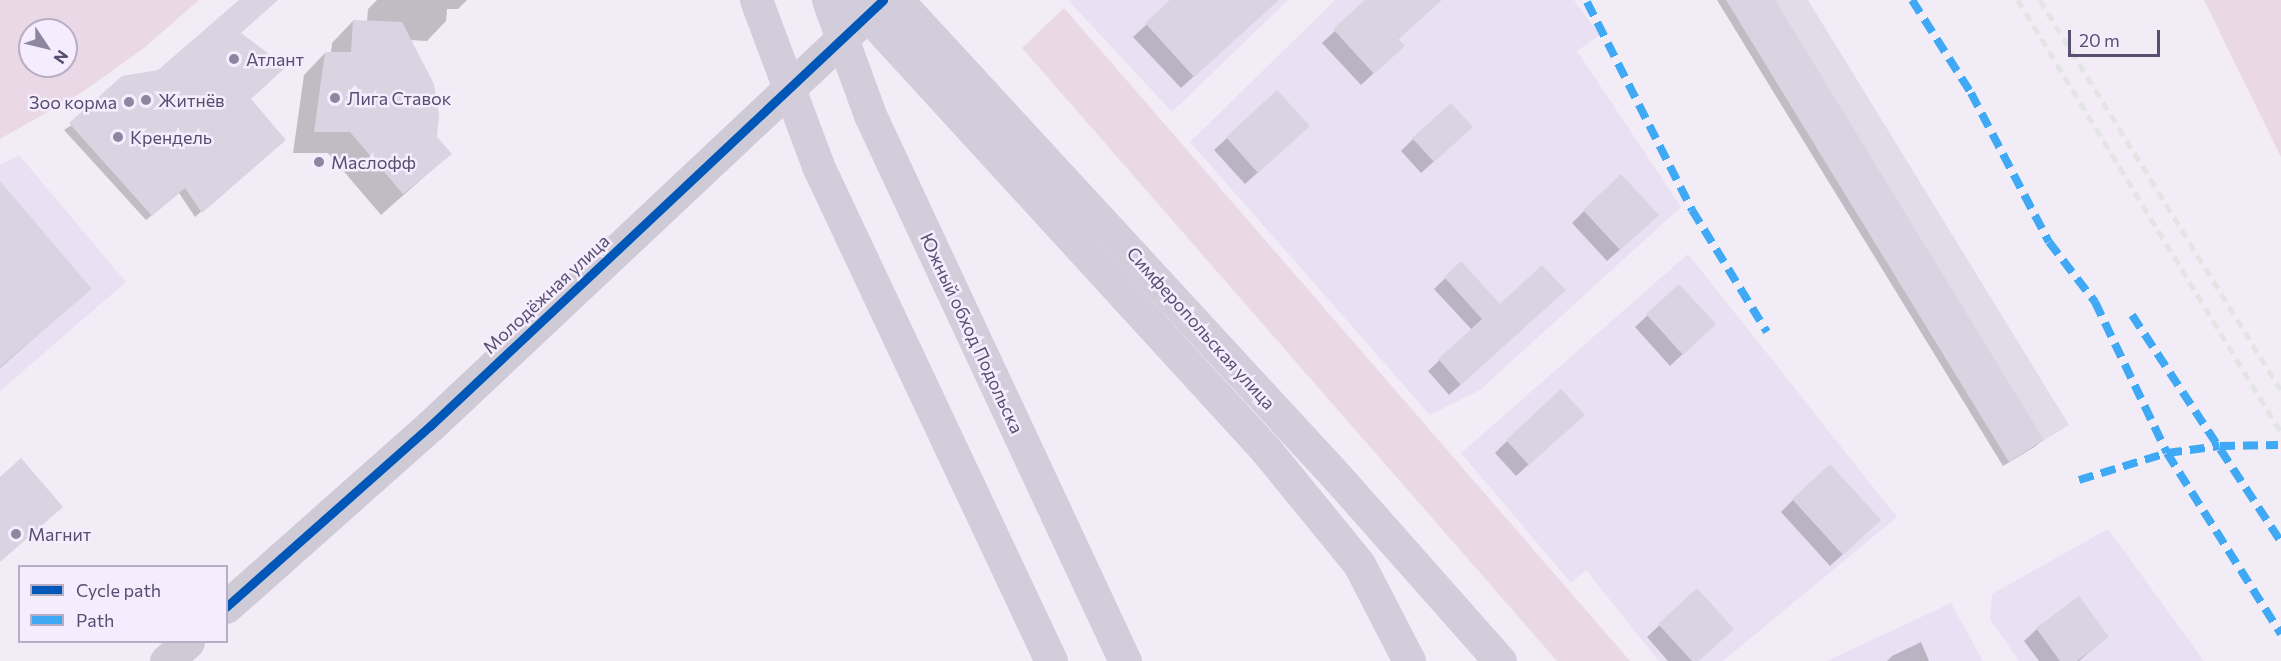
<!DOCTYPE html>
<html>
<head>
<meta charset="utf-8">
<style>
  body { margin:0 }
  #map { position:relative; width:2281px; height:661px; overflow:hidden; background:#f1ecf6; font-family:Commissioner,sans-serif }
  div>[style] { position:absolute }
  .residential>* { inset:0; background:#e9e1f3 }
  .industrial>* { inset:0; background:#e1dde8 }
  .green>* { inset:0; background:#ebd8e6 }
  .shadow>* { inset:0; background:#0003 }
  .building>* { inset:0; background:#d9d4e2 }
  .minor>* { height:33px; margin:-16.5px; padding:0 16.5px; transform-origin:16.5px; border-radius:16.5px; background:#cecbd6 }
  .major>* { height:33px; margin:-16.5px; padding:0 16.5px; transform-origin:16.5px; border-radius:16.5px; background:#d2ccdb }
  .rail>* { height:4.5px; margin-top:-2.25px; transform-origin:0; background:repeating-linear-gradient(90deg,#e3e4e4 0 9px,transparent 0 15px) }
  .quiet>* { height:8px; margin-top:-4px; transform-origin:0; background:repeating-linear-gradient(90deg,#3fa9f5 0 15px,transparent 0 23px) }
  .cycleway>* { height:9px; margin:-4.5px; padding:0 4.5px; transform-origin:4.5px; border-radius:4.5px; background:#0057b8 }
  .dots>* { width:16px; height:16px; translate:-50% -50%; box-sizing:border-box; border:3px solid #f5edfd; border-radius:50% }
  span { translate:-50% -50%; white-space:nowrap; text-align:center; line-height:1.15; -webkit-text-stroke:5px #f5edfd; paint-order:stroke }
  .poi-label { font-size:18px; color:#574f71 }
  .left { translate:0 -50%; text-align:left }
  .right { translate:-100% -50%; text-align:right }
  .street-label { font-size:18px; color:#574f71 }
  .legend { position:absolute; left:18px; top:565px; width:210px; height:78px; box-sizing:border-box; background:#f5edfd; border:2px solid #b6aec5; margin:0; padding:8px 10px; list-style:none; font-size:18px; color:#574f71 }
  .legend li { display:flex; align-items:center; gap:12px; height:30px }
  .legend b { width:30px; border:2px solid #b6aec5 }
  .north { position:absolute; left:18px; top:18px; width:60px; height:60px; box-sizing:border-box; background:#f5edfd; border:2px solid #b6aec5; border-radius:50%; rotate:125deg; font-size:16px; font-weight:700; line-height:24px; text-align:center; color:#574f71 }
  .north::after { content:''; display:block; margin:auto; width:21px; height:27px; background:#8d86a0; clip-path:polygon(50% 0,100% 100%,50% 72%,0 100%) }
  .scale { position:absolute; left:2068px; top:30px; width:92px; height:27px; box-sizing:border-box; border:3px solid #574f71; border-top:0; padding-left:8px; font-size:18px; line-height:21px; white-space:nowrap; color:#574f71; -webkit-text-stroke:4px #f5edfd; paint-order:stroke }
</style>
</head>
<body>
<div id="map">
  <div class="residential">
    <i style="clip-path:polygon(1068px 0,1288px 0,1172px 112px)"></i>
    <i style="clip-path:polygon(1335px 0,1574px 0,1600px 35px,1577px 51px,1681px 207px,1480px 390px,1430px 415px,1190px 142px)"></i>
    <i style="clip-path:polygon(19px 155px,126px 282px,0 391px,0 165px)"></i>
    <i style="clip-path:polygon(1688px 254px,1897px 517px,1723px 661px,1659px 661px,1586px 570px,1571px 583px,1461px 453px)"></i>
    <i style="clip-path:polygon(2108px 529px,2204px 661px,2019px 661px,1990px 619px,1992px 594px)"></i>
    <i style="clip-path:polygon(1951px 603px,1983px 661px,1827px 661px)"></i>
  </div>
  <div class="industrial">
    <i style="clip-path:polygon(1726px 0,1808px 0,2069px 425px,2009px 462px)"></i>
  </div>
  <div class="green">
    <i style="clip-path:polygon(evenodd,0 0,199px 0,144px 48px,81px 93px,0 139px,0 0,30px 30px,66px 30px,66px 66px,30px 66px,30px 30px)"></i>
    <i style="clip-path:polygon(2204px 0,2281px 0,2281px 157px)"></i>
    <i style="clip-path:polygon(1064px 8px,1630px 661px,1557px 661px,1022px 48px)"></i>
  </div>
  <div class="shadow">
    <i style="clip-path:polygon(240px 0,276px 0,239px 33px,250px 99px,278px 145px,195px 217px,179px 193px,146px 220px,64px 130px,158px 72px)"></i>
    <i style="clip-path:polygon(377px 0,467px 0,458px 9px,447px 9px,446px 21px,427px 41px,409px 40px,435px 137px,450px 154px,381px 215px,328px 153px,293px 153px,304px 75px,325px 53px,331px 53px,332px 43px,353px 21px,367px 22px,368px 9px)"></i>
    <i style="clip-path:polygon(1173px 0,1278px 0,1181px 88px,1133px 37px)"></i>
    <i style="clip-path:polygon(1375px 0,1441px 0,1397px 40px,1390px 58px,1361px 85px,1322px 43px,1364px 4px)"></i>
    <i style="clip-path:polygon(1717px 0,1774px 0,2042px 440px,2036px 446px,2003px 466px)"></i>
    <i style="clip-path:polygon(1277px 92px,1296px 138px,1245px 184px,1214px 150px)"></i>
    <i style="clip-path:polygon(1413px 139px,1459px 139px,1421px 173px,1401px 151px)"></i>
    <i style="clip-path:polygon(0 208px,90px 289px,0 368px)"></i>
    <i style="clip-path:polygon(1584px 211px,1645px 227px,1607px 261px,1572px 223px)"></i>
    <i style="clip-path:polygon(1461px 263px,1500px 306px,1553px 301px,1449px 395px,1428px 371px,1472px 330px,1434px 289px)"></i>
    <i style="clip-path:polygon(1679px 286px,1702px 336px,1670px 366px,1635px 327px)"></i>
    <i style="clip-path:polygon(1570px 427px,1516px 476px,1495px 453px,1507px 441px)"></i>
    <i style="clip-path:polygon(1793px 500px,1867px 532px,1830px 566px,1781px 512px)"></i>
    <i style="clip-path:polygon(1697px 590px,1698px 661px,1668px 661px,1647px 637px)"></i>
    <i style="clip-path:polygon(2037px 629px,2107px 637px,2079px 661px,2039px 661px,2024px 641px)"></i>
    <i style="clip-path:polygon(1921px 642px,1929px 661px,1887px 661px,1892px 656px)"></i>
  </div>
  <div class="building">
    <i style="clip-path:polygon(239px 0,278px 0,241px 33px,286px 67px,251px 99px,286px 140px,202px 213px,185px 188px,152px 216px,69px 123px,122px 76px,158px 70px)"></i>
    <i style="clip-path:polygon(1170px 0,1279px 0,1194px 77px,1145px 23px)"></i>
    <i style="clip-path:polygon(1365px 0,1442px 0,1398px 39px,1405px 46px,1374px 74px,1333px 29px)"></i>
    <i style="clip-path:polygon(1726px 0,1775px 0,2044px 440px,2009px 462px)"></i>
    <i style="clip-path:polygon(353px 20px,402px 22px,434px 84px,439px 114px,437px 137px,452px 154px,403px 194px,350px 132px,314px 132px,325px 52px,351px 52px)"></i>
    <i style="clip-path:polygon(1277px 90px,1310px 126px,1258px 173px,1226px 137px)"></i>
    <i style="clip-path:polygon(1451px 103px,1473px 127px,1434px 162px,1412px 138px)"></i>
    <i style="clip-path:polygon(1621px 174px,1659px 215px,1620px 250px,1583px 210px)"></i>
    <i style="clip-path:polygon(0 181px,92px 289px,0 367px)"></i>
    <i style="clip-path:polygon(1461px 261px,1500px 304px,1542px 265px,1566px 290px,1461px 385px,1438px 359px,1482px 319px,1444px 277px)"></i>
    <i style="clip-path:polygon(1679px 284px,1716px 324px,1683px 355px,1646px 314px)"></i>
    <i style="clip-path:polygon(1561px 389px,1585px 415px,1529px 465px,1506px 440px)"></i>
    <i style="clip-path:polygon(21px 458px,63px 507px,0 562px,0 477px)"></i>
    <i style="clip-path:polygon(1830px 464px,1881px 520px,1843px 555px,1792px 499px)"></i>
    <i style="clip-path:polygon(1697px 588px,1734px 629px,1699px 661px,1692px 661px,1658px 624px)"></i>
    <i style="clip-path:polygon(2079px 596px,2109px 637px,2077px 661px,2060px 661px,2036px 628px)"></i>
  </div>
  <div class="minor">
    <i style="left:226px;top:607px;width:273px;rotate:-41.6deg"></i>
    <i style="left:430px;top:426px;width:622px;rotate:-43.24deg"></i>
    <i style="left:166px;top:661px;width:29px;rotate:-41deg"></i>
  </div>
  <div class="major">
    <i style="left:756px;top:0;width:177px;rotate:69.5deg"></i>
    <i style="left:818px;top:166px;width:547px;rotate:64.79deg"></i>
    <i style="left:828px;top:0;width:122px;rotate:69.9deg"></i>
    <i style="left:870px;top:115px;width:603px;rotate:64.97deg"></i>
    <i style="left:854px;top:0;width:610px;rotate:47.52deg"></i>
    <i style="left:1266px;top:450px;width:147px;rotate:50.8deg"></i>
    <i style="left:1359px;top:564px;width:109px;rotate:62.7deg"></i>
    <i style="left:897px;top:0;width:649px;rotate:47.31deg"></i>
    <i style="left:1337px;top:477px;width:246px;rotate:48.5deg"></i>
  </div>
  <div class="rail">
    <i style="left:2018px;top:0;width:506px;rotate:58.67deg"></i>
    <i style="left:2040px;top:0;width:458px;rotate:58.3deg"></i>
  </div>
  <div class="quiet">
    <i style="left:1912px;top:0;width:110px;rotate:57.6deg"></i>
    <i style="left:1971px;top:93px;width:168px;rotate:62.4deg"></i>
    <i style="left:2049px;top:242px;width:76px;rotate:52.5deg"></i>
    <i style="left:2095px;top:302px;width:167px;rotate:64.5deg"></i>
    <i style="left:2167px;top:453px;width:214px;rotate:57.8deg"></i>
    <i style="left:1587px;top:2px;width:233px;rotate:63.2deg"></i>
    <i style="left:1692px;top:210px;width:143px;rotate:58.4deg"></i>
    <i style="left:2132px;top:315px;width:272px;rotate:56.7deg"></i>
    <i style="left:2079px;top:480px;width:92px;rotate:-17.1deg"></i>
    <i style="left:2167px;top:453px;width:53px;rotate:-7.5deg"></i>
    <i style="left:2220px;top:446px;width:58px;rotate:-1deg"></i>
  </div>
  <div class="cycleway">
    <i style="left:226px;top:607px;width:273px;rotate:-41.6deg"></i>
    <i style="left:430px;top:426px;width:622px;rotate:-43.24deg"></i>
  </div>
  <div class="dots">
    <i style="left:234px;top:59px;background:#8d86a0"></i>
    <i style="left:335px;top:98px;background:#8d86a0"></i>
    <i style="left:146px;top:100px;background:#8d86a0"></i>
    <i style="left:129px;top:102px;background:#8d86a0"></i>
    <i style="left:118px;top:137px;background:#8d86a0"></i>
    <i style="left:319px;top:162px;background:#8d86a0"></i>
    <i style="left:16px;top:534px;background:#8d86a0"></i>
  </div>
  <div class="poi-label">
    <span class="left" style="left:246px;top:59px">Атлант</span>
    <span class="left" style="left:347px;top:98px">Лига Ставок</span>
    <span class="left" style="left:158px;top:100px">Житнёв</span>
    <span class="right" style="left:117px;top:102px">Зоо корма</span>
    <span class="left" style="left:130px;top:137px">Крендель</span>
    <span class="left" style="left:331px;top:162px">Маслофф</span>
    <span class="left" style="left:28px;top:534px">Магнит</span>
  </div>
  <div class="street-label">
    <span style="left:546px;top:294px;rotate:-43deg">Молодёжная улица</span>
    <span style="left:1201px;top:328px;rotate:48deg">Симферопольская улица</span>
    <span style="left:972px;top:333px;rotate:65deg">Южный обход Подольска</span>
  </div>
  <ul class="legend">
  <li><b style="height:8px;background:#0057b8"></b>Cycle path</li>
  <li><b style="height:8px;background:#3fa9f5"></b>Path</li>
  </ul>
  <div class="north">N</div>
  <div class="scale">20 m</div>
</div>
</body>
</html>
